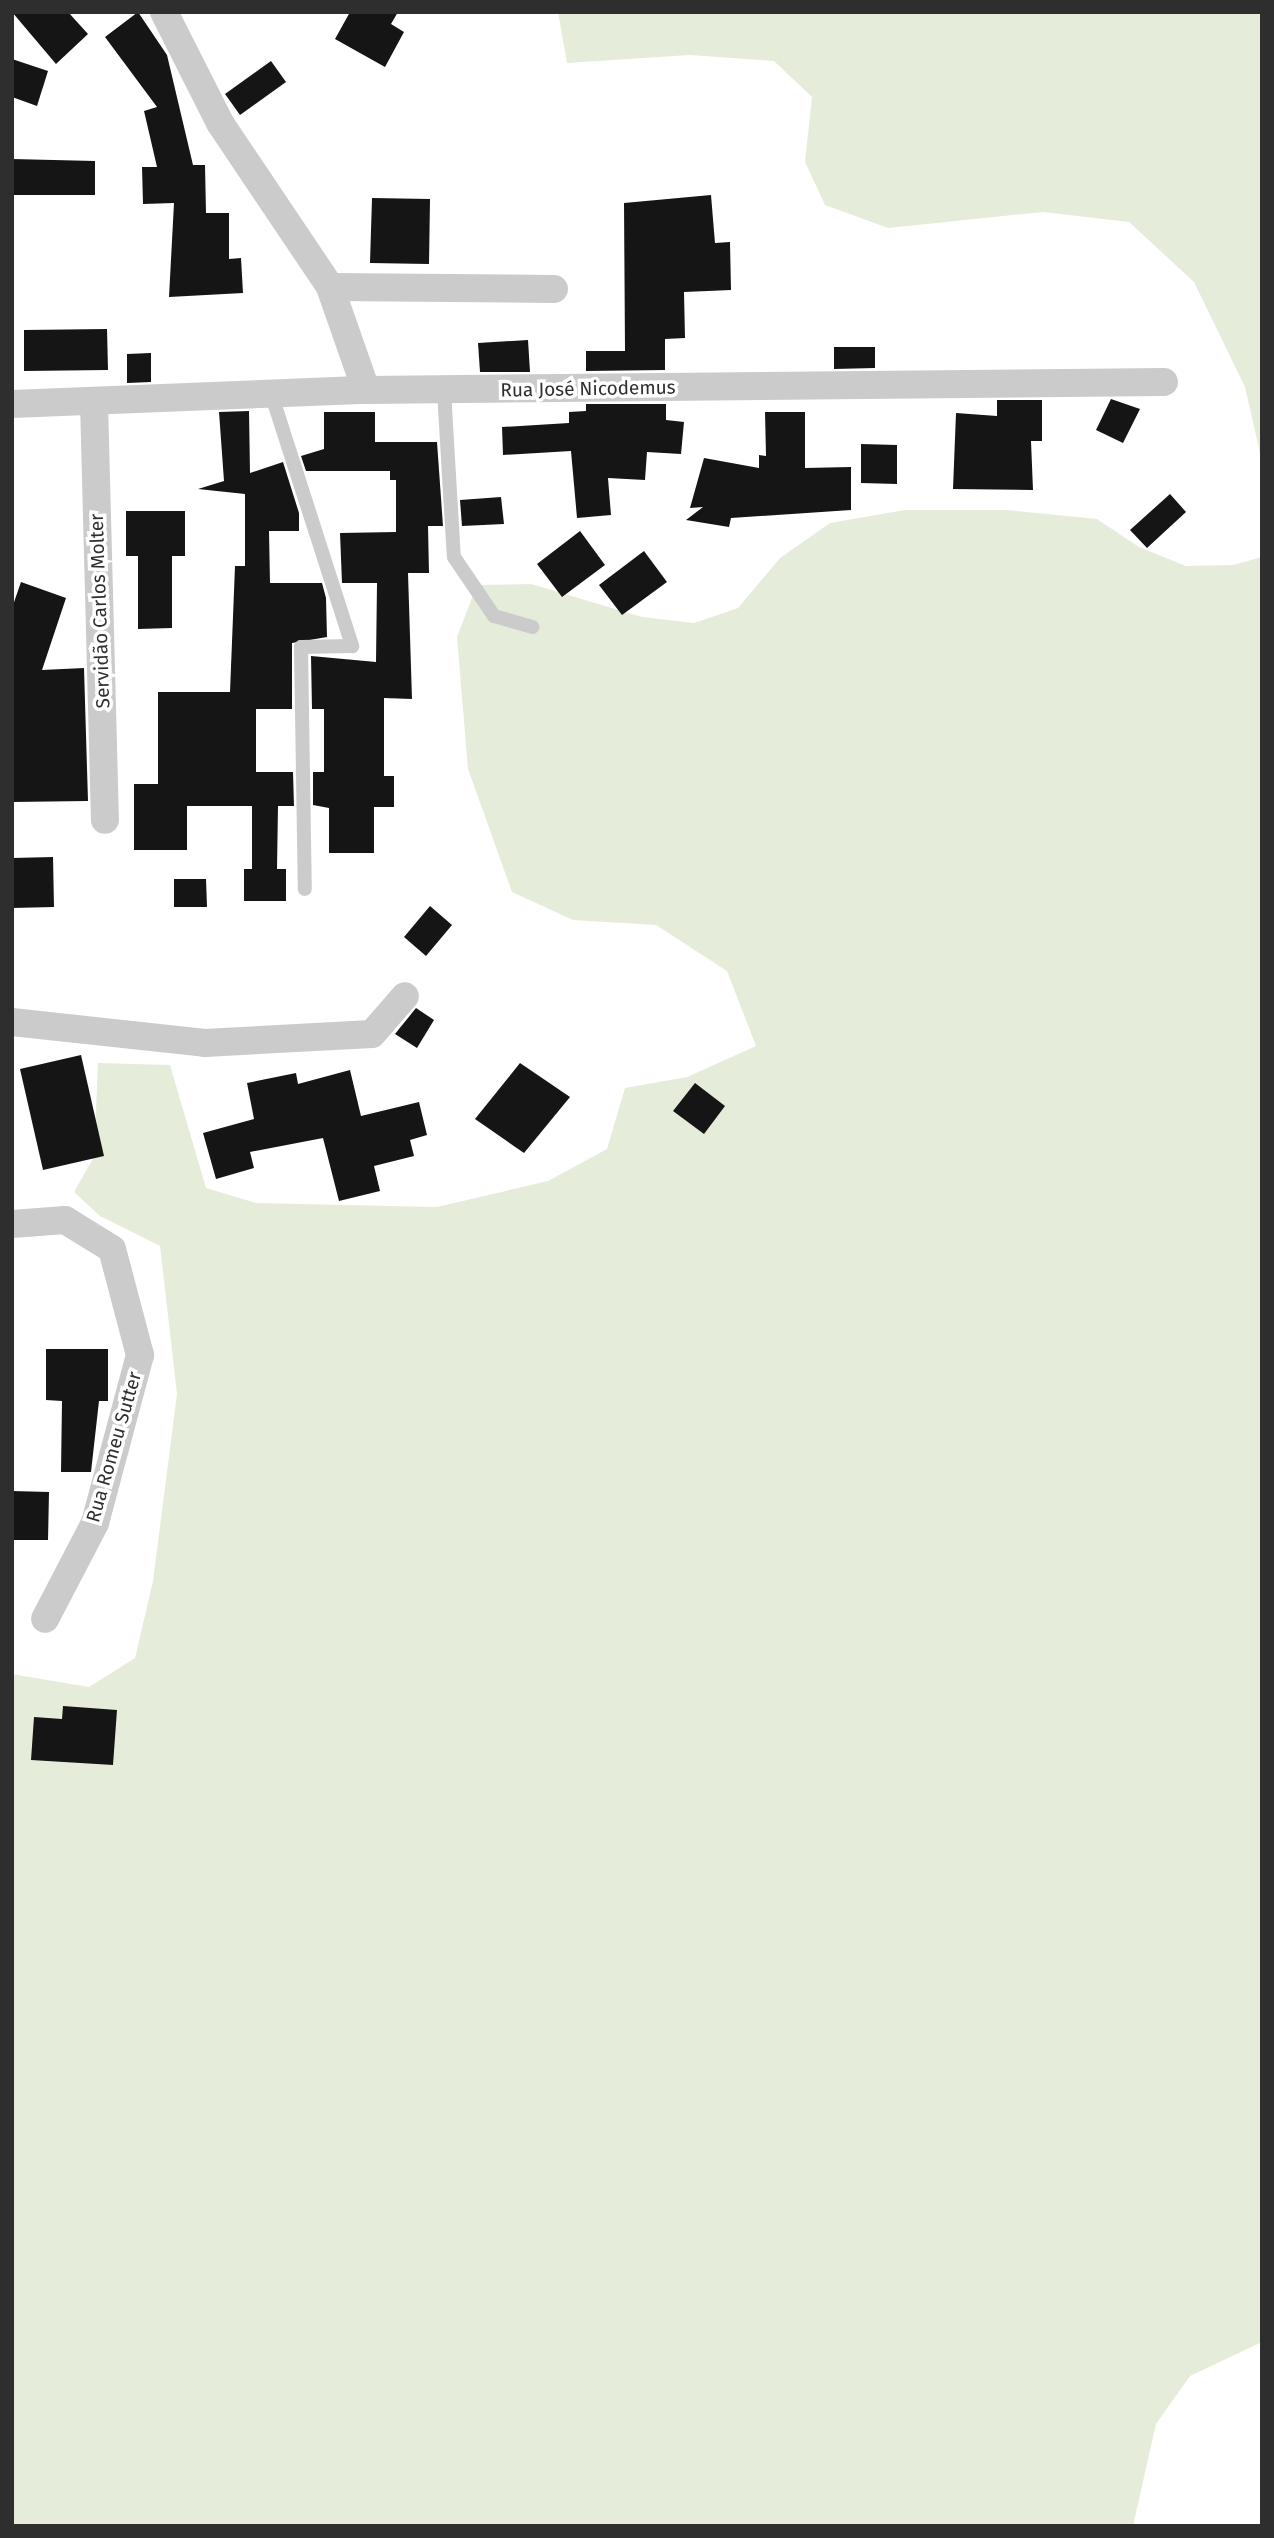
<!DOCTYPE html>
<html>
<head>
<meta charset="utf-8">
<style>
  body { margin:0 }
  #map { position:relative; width:1274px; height:2538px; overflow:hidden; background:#fff; font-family:"Fira Sans",sans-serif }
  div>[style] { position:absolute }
  .green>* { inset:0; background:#e5edda }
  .building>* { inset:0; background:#151515 }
  .lane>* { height:14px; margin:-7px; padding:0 7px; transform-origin:7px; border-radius:7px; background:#cbcbcb }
  .street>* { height:28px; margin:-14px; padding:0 14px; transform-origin:14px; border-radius:14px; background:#cbcbcb }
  span { translate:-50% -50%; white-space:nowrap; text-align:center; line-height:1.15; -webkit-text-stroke:7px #fff; paint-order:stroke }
  .street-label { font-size:19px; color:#2e2e2e }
  .frame { position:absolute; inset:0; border:14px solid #2e2e2e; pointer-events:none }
</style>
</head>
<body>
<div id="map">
  <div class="green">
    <i style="clip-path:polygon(558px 12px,1262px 12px,1262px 462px,1245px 387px,1194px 282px,1129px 222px,1043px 212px,888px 228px,825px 205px,805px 162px,812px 97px,774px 61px,690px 55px,567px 63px)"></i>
    <i style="clip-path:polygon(905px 510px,1007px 510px,1097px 519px,1139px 547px,1186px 566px,1233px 565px,1262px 557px,1262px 2342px,1190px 2376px,1156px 2424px,1133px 2526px,12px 2526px,12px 1674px,89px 1687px,135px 1658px,153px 1581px,177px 1394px,160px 1246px,100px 1216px,74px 1192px,94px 1157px,98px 1063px,170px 1065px,206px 1188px,256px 1203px,437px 1207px,548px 1181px,607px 1149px,625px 1088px,687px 1077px,756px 1046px,727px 971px,656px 925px,573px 920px,512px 892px,468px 769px,457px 637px,477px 585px,531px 584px,642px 617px,694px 623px,738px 608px,780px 558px,830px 523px)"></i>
  </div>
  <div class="building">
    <i style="clip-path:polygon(12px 12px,68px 12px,88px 34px,56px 64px)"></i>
    <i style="clip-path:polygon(138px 12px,167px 55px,193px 165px,205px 165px,206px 213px,229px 213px,229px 259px,241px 258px,243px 293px,169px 297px,174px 203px,143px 204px,142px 167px,157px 167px,144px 111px,157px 107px,105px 37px)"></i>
    <i style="clip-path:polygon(350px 12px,398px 12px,391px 24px,404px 32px,385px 67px,335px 39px)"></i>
    <i style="clip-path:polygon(12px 59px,48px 71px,37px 106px,12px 97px)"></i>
    <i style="clip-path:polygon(271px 61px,286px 82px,240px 115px,225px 94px)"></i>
    <i style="clip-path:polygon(12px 159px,95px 161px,95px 195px,12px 195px)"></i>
    <i style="clip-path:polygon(711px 195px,715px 243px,730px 242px,731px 290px,684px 292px,685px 338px,665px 339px,665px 370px,586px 371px,586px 351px,625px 351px,624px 203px)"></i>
    <i style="clip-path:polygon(372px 198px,430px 199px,429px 264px,370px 263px)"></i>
    <i style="clip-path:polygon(107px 329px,108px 370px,24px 371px,24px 330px)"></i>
    <i style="clip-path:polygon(528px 340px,530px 372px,480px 372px,478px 343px)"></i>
    <i style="clip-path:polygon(834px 347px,875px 347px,875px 368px,834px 369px)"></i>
    <i style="clip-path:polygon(151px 353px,151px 382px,127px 383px,127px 354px)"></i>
    <i style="clip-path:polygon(1111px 399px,1140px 409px,1123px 443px,1096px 430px)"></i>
    <i style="clip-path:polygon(997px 400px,1042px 400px,1042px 441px,1031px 441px,1033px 490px,953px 489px,956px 413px,997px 416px)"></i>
    <i style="clip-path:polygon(586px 404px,666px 404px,666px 420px,684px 422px,681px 454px,647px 452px,645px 480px,608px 478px,611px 515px,577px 518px,571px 451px,503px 455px,502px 427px,569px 423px,569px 412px,586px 411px)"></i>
    <i style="clip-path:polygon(249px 411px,250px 473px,283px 462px,299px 513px,299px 531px,269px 531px,270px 583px,322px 583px,326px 598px,327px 637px,292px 643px,292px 709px,256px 709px,256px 772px,293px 772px,294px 806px,278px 806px,277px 869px,286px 869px,286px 901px,244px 901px,244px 869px,252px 869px,252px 806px,187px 806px,187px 850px,134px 850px,134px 784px,158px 784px,158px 692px,230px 692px,235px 566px,245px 566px,245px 494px,198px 489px,224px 481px,219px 412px)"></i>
    <i style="clip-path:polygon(324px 412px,375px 412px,375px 442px,437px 442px,443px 526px,428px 526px,429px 573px,408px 573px,412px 699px,384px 698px,384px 776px,394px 776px,394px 807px,374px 807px,374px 853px,329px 853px,329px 808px,313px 805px,313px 772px,324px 772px,324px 709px,312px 709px,311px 656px,376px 662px,377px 583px,342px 583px,340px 533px,396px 532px,396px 480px,390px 480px,390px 471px,306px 471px,301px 456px,324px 449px)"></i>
    <i style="clip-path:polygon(765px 412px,805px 412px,805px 468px,851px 467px,851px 510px,731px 518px,729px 527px,686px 520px,703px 507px,690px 508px,704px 458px,759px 468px,759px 455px,766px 456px)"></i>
    <i style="clip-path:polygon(861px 444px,897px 445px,897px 484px,861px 483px)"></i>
    <i style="clip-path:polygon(1170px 494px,1186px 512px,1147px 548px,1130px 530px)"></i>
    <i style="clip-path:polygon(501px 497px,504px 524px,462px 526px,460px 500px)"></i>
    <i style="clip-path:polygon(126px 511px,185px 511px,185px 556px,172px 556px,172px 628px,138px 629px,138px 556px,126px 556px)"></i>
    <i style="clip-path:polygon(580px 531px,605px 565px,562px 597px,537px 564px)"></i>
    <i style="clip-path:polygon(644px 551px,667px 582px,622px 615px,599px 585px)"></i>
    <i style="clip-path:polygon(21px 582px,66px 598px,42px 670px,84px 668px,88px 801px,12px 802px,12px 608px)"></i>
    <i style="clip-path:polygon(53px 857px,54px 907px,12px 908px,12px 858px)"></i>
    <i style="clip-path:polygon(174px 879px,206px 879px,207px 907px,174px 907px)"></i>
    <i style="clip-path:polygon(430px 906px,452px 925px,426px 956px,404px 937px)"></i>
    <i style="clip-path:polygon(416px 1008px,434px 1020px,417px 1048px,395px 1034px)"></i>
    <i style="clip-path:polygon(81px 1055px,104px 1156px,43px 1170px,20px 1069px)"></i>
    <i style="clip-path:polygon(520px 1063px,570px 1097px,524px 1153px,475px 1119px)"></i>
    <i style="clip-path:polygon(350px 1070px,361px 1116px,419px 1102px,427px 1135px,410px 1140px,414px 1156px,374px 1166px,380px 1191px,339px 1201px,323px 1138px,250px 1152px,254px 1168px,216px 1179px,203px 1133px,254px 1119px,247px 1083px,296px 1073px,298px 1084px)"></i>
    <i style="clip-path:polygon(695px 1083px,725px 1106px,704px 1134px,673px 1111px)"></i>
    <i style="clip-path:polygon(46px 1349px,108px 1349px,108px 1401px,99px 1401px,91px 1472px,61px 1472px,62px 1401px,46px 1400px)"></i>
    <i style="clip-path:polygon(12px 1491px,49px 1492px,48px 1540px,12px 1540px)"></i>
    <i style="clip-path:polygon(63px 1706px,117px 1710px,113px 1765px,31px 1760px,34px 1717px,62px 1719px)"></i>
  </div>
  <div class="lane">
    <i style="left:444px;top:391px;width:166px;rotate:86.6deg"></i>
    <i style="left:454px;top:557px;width:71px;rotate:55.9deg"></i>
    <i style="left:494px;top:616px;width:40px;rotate:16deg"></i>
    <i style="left:271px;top:393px;width:266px;rotate:72.2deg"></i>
    <i style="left:352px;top:646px;width:51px;rotate:178.9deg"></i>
    <i style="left:301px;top:647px;width:242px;rotate:89.1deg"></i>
  </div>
  <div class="street">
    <i style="left:164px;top:12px;width:124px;rotate:63.2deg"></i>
    <i style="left:220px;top:123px;width:197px;rotate:56.1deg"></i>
    <i style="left:330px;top:287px;width:109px;rotate:70.7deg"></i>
    <i style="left:330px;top:287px;width:224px;rotate:0.5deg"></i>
    <i style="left:94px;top:402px;width:418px;rotate:88.5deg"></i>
    <i style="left:12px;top:404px;width:354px;rotate:-2.3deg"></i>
    <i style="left:366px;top:390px;width:798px;rotate:-0.57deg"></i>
    <i style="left:12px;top:1022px;width:194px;rotate:6.2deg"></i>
    <i style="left:205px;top:1043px;width:167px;rotate:-3.1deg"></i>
    <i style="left:372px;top:1034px;width:50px;rotate:-49deg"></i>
    <i style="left:12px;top:1224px;width:53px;rotate:-4.3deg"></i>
    <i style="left:65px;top:1220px;width:55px;rotate:31.7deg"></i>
    <i style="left:112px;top:1249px;width:110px;rotate:75.2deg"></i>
    <i style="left:140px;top:1355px;width:174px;rotate:105deg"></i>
    <i style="left:95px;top:1523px;width:108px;rotate:117.5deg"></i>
  </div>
  <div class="street-label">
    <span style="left:588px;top:389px;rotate:-1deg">Rua José Nicodemus</span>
    <span style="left:100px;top:611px;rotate:-92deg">Servidão Carlos Molter</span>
    <span style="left:114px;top:1447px;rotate:-74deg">Rua Romeu Sutter</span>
  </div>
  <div class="frame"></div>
</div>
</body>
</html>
